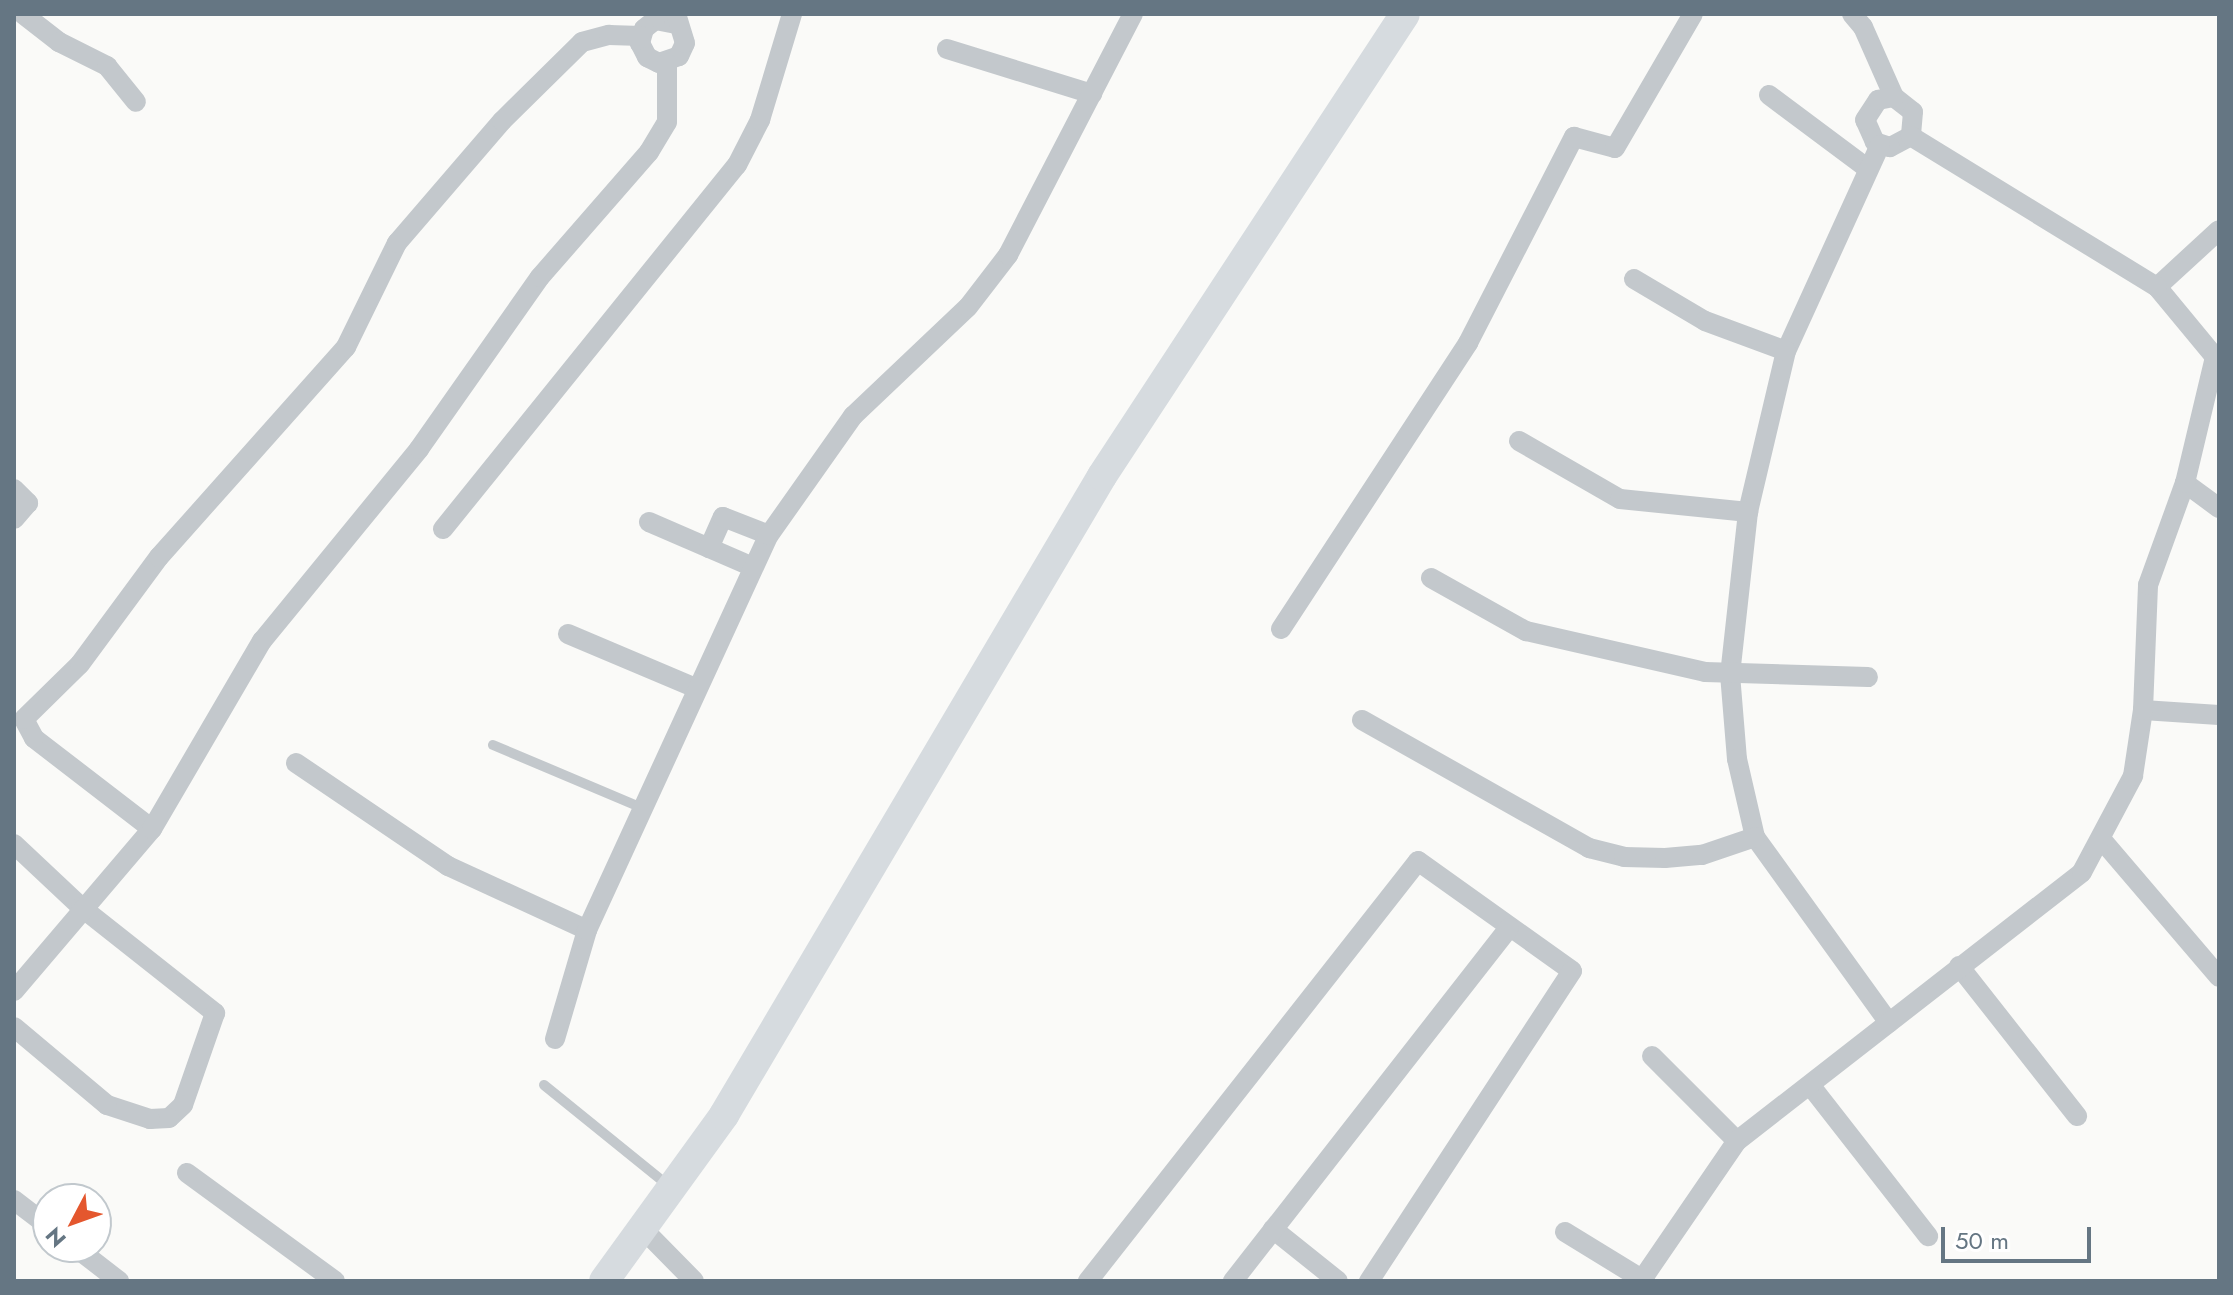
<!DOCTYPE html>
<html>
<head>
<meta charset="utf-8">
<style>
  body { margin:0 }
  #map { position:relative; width:2233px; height:1295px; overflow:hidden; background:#fafaf8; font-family:Jost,sans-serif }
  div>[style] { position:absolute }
  .lane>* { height:10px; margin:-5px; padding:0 5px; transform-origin:5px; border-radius:5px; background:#c3c8cc }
  .street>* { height:20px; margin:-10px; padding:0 10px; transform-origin:10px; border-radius:10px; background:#c3c8cc }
  .secondary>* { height:30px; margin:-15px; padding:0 15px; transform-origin:15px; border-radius:15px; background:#d6dbdf }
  span { translate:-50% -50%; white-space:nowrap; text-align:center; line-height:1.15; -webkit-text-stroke:8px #fff; paint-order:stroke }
  .frame { position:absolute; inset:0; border:16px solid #657683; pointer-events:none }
  .north { position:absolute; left:32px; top:1183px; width:80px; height:80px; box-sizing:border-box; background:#fff; border:2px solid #c1c8cd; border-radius:50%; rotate:229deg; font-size:22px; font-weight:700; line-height:32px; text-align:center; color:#657683 }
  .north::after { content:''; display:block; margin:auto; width:28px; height:36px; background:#e4572e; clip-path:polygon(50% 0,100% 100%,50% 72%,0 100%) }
  .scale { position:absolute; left:1941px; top:1227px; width:150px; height:36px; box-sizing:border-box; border:4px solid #657683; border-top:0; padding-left:10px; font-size:24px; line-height:28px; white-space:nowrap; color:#657683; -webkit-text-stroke:6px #fff; paint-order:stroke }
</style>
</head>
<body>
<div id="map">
  <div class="lane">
    <i style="left:493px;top:745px;width:160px;rotate:22.9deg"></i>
    <i style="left:544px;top:1085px;width:162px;rotate:39deg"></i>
  </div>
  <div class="street">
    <i style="left:23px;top:14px;width:46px;rotate:37.9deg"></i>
    <i style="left:59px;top:42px;width:54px;rotate:26.6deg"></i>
    <i style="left:107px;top:66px;width:46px;rotate:51.1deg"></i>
    <i style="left:1852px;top:14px;width:17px;rotate:50deg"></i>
    <i style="left:1863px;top:27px;width:77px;rotate:66.1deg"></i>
    <i style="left:1894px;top:97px;width:24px;rotate:38deg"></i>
    <i style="left:1913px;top:112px;width:24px;rotate:95deg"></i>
    <i style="left:1911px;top:136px;width:24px;rotate:152deg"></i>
    <i style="left:1890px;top:147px;width:16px;rotate:-162deg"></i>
    <i style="left:1875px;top:142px;width:24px;rotate:-114deg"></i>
    <i style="left:1865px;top:120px;width:24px;rotate:-57deg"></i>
    <i style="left:1878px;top:100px;width:16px;rotate:-11deg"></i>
    <i style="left:676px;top:24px;width:21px;rotate:-169deg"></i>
    <i style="left:655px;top:20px;width:14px;rotate:141deg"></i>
    <i style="left:644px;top:29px;width:15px;rotate:106deg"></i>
    <i style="left:640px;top:43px;width:16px;rotate:63deg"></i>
    <i style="left:647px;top:57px;width:13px;rotate:27deg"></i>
    <i style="left:659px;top:63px;width:21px;rotate:-19deg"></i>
    <i style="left:679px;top:56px;width:14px;rotate:-65deg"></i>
    <i style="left:685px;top:43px;width:30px;rotate:-107deg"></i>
    <i style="left:947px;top:49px;width:152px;rotate:17.2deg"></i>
    <i style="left:1769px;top:95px;width:122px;rotate:36.7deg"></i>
    <i style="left:1880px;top:145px;width:226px;rotate:114.5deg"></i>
    <i style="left:1786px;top:351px;width:165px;rotate:103.3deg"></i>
    <i style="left:1748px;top:512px;width:163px;rotate:96.3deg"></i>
    <i style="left:1730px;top:674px;width:85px;rotate:85.3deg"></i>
    <i style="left:1737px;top:759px;width:80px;rotate:77deg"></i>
    <i style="left:1755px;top:837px;width:229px;rotate:54.2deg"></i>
    <i style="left:1634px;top:279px;width:82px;rotate:30.6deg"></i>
    <i style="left:1705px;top:321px;width:86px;rotate:20.3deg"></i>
    <i style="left:2157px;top:287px;width:84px;rotate:-42.6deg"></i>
    <i style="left:1519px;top:441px;width:116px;rotate:29.9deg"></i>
    <i style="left:1620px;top:499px;width:129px;rotate:5.8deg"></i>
    <i style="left:2185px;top:483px;width:42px;rotate:36.3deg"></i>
    <i style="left:14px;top:489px;width:20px;rotate:45deg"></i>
    <i style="left:28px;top:503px;width:21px;rotate:131deg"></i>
    <i style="left:649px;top:522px;width:113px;rotate:23.4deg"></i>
    <i style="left:443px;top:529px;width:468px;rotate:-51.1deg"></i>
    <i style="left:737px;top:165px;width:51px;rotate:-62.9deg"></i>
    <i style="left:760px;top:120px;width:111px;rotate:-73.2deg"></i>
    <i style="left:709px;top:548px;width:34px;rotate:-66deg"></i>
    <i style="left:723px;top:517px;width:49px;rotate:21.4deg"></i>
    <i style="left:1431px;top:578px;width:109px;rotate:29.2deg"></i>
    <i style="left:1526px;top:631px;width:184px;rotate:12.9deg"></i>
    <i style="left:1705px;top:672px;width:163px;rotate:1.8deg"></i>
    <i style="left:1281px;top:629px;width:342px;rotate:-56.8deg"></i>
    <i style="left:1468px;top:343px;width:232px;rotate:-62.8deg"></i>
    <i style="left:1574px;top:137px;width:42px;rotate:15deg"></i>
    <i style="left:1615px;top:148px;width:155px;rotate:-59.8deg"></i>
    <i style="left:568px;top:634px;width:139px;rotate:22.9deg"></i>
    <i style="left:2143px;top:710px;width:76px;rotate:3.8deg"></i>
    <i style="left:1362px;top:720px;width:261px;rotate:29.4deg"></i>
    <i style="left:1589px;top:848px;width:36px;rotate:14deg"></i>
    <i style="left:1624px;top:857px;width:41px;rotate:1.4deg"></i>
    <i style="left:1665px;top:858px;width:37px;rotate:-5deg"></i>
    <i style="left:1702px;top:855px;width:56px;rotate:-18.8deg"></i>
    <i style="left:296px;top:763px;width:184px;rotate:34.1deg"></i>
    <i style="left:448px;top:866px;width:153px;rotate:24.7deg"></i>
    <i style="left:152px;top:829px;width:149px;rotate:-142.4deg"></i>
    <i style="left:34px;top:738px;width:21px;rotate:-118deg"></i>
    <i style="left:24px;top:719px;width:78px;rotate:-44.5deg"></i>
    <i style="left:80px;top:664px;width:133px;rotate:-53.6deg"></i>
    <i style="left:159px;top:557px;width:281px;rotate:-48.3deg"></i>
    <i style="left:346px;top:347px;width:116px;rotate:-63.9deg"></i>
    <i style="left:397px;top:243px;width:161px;rotate:-49.3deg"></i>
    <i style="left:502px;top:121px;width:112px;rotate:-44.6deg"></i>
    <i style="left:582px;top:42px;width:28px;rotate:-15deg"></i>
    <i style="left:609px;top:35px;width:32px;rotate:2deg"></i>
    <i style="left:2102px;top:840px;width:180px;rotate:49.5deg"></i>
    <i style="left:14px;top:844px;width:92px;rotate:43.2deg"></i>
    <i style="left:81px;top:907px;width:171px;rotate:38.3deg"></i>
    <i style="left:215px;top:1013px;width:97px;rotate:109.2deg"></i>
    <i style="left:183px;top:1105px;width:19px;rotate:137deg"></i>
    <i style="left:169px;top:1118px;width:19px;rotate:177deg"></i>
    <i style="left:150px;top:1119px;width:45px;rotate:-162deg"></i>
    <i style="left:107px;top:1105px;width:121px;rotate:-140deg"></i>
    <i style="left:1959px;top:966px;width:191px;rotate:51.8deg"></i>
    <i style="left:14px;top:991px;width:213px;rotate:-49.6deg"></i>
    <i style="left:152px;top:829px;width:218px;rotate:-59.7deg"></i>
    <i style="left:262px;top:641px;width:248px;rotate:-50.7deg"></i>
    <i style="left:419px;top:449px;width:210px;rotate:-54.9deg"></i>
    <i style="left:540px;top:277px;width:166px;rotate:-48.9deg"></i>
    <i style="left:649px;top:152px;width:35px;rotate:-59deg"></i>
    <i style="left:667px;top:122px;width:59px;rotate:-90deg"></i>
    <i style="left:555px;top:1039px;width:114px;rotate:-73.6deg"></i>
    <i style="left:587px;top:930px;width:435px;rotate:-65.3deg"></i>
    <i style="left:769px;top:535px;width:146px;rotate:-54.8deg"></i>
    <i style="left:853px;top:416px;width:158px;rotate:-43.5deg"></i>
    <i style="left:968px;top:307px;width:66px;rotate:-52.4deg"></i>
    <i style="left:1008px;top:255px;width:271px;rotate:-62.6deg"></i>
    <i style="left:1652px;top:1056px;width:120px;rotate:45deg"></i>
    <i style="left:1810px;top:1085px;width:192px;rotate:52deg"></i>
    <i style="left:187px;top:1173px;width:183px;rotate:36.1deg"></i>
    <i style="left:14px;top:1200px;width:43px;rotate:37.4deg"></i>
    <i style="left:642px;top:1228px;width:74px;rotate:45.5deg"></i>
    <i style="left:1273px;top:1229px;width:83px;rotate:38.7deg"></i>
    <i style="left:1565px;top:1232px;width:94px;rotate:31.5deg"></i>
    <i style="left:75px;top:1247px;width:56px;rotate:37.7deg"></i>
    <i style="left:1088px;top:1281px;width:534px;rotate:-51.84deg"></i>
    <i style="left:1418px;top:861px;width:189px;rotate:35.5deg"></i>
    <i style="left:1572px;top:971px;width:371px;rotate:123.2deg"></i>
    <i style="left:1233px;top:1281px;width:448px;rotate:-52deg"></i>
    <i style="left:1641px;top:1281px;width:170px;rotate:-55.6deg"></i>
    <i style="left:1737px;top:1141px;width:437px;rotate:-37.9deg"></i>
    <i style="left:2082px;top:872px;width:109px;rotate:-62deg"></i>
    <i style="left:2133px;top:776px;width:67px;rotate:-81.4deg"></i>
    <i style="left:2143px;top:710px;width:125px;rotate:-87.7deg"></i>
    <i style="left:2148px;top:585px;width:109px;rotate:-70.1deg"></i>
    <i style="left:2185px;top:483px;width:130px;rotate:-76.6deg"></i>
    <i style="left:2215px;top:357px;width:91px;rotate:-129.6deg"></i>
    <i style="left:2157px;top:287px;width:289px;rotate:-148.5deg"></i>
  </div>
  <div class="secondary">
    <i style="left:604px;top:1281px;width:205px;rotate:-54.1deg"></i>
    <i style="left:724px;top:1115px;width:742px;rotate:-59.39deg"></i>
    <i style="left:1102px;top:476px;width:552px;rotate:-56.74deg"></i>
  </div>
  <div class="frame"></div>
  <div class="north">N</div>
  <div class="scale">50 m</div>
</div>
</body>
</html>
